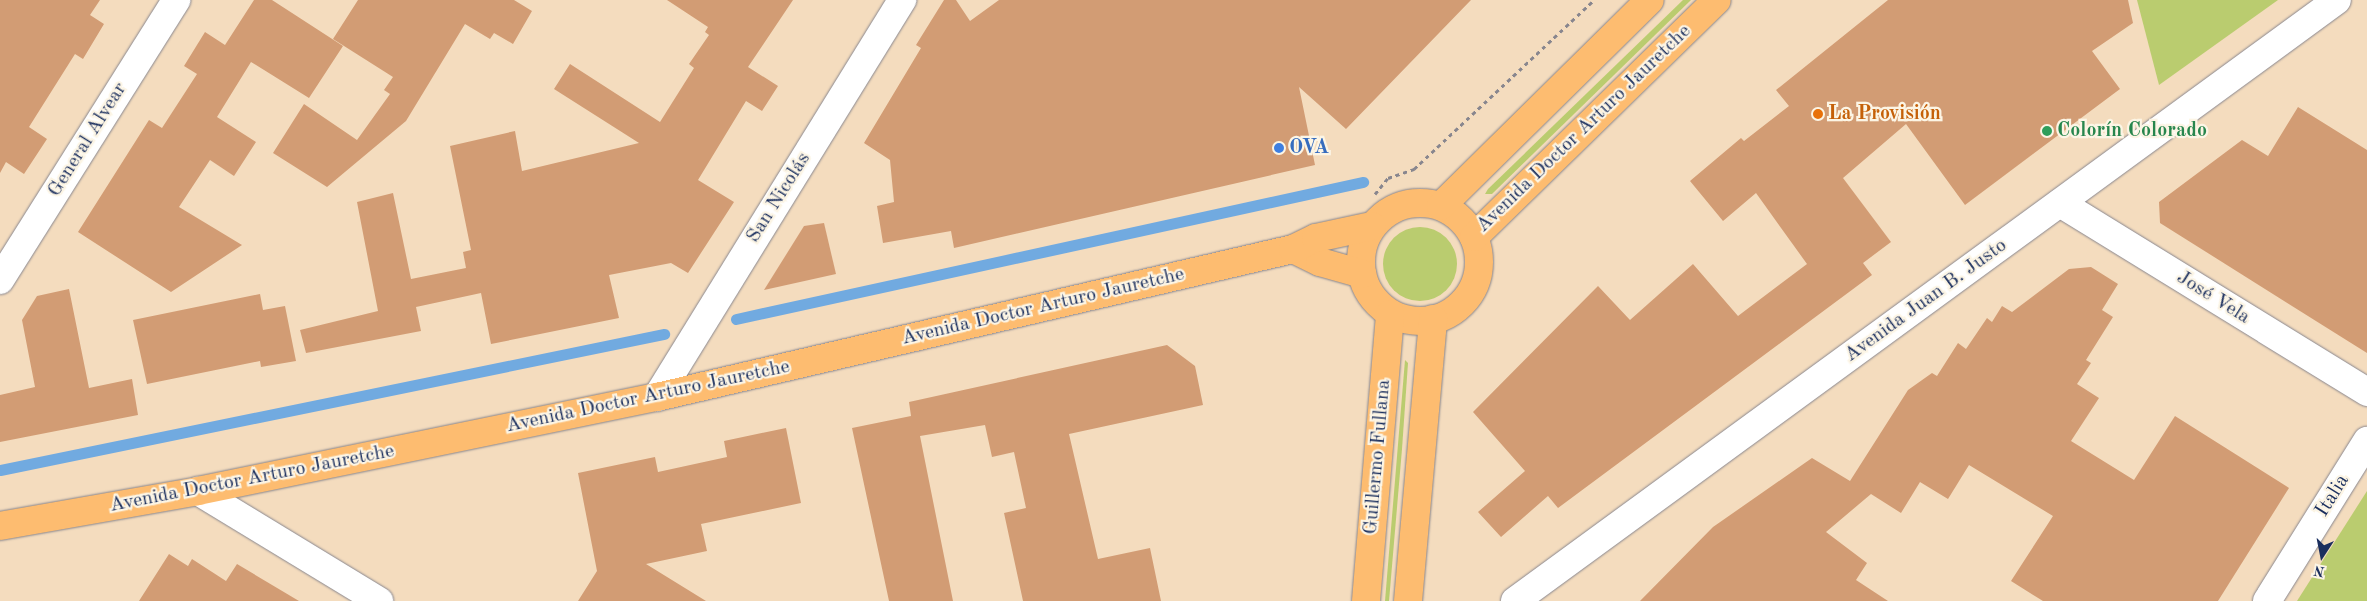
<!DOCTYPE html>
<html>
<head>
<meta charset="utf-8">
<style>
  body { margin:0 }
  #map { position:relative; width:2367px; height:601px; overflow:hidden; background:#f4dcbe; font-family:"Old Standard TT",serif }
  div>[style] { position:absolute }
  .green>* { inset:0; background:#bacc6f }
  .round { border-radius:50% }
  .stream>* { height:11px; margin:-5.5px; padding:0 5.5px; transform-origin:5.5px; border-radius:5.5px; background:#71aae0 }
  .building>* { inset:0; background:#d29c74 }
  .path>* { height:3px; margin-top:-1.5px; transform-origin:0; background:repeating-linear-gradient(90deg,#88868e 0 4px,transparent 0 8px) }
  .roads { filter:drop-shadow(0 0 1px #88868e) drop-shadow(0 0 1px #88868e) }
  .minor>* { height:28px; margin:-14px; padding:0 14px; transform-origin:14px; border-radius:14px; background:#fff }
  .major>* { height:28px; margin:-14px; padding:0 14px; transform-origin:14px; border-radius:14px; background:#fdbc70 }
  .major>.ring { margin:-14px; padding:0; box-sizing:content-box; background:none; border:28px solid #fdbc70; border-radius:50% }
  .dots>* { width:14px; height:14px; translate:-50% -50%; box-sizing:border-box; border:2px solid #fcf5e5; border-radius:50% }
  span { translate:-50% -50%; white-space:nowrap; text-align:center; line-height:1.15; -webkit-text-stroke:4.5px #fcf5e5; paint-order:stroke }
  .food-label { font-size:20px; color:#c56008; font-weight:700 }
  .left { translate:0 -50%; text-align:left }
  .street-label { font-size:20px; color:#1b2f5e }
  .leisure-label { font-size:20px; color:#27864d; font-weight:700 }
  .shop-label { font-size:20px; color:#366cbe; font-weight:700 }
  .north { position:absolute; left:2297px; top:531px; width:50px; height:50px; -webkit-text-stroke:4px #fcf5e5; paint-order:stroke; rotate:191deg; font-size:14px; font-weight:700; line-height:20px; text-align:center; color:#1b2f5e }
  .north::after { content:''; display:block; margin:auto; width:18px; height:22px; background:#1b2f5e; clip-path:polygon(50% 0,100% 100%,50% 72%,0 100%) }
</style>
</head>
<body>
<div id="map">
  <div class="green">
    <i style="clip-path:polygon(1683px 0,1691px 0,1492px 194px,1485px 194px,1488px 189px)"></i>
    <i style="clip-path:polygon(2137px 0,2278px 0,2159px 85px)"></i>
    <i class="round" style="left:1383px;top:227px;width:74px;height:74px"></i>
    <i style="clip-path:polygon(1405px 360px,1408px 363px,1402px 449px,1389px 601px,1385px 601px)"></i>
    <i style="clip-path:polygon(2367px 491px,2367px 601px,2297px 601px)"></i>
  </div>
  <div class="stream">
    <i style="left:736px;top:319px;width:642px;rotate:-12.33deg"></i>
    <i style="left:0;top:470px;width:678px;rotate:-11.58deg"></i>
  </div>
  <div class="building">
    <i style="clip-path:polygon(0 0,100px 0,90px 15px,104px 24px,83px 59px,75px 54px,29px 127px,47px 139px,24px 174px,6px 162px,0 173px)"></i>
    <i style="clip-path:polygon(254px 0,272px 0,343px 46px,309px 98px,251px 62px,217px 117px,256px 142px,234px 176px,210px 160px,179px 207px,242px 245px,171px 292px,78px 232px,149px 120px,162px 128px,197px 74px,184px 66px,205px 32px,225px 45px)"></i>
    <i style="clip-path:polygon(358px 0,514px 0,532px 11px,513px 44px,494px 33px,490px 39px,465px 24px,406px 121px,327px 187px,273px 153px,304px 104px,357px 140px,390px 94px,384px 90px,393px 77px,333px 39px)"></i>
    <i style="clip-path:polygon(667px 0,793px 0,748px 67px,778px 86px,762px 111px,746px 101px,698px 180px,734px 202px,688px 273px,671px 263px,609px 275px,619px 318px,491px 344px,481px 293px,416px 307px,421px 331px,306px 353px,300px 330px,378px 311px,357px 202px,393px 193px,411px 279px,466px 268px,463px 252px,471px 250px,450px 146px,515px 131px,522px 171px,639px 143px,554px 89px,570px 64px,660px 122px,694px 68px,689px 64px,709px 35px,705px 32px,708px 27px)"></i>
    <i style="clip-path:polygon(944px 0,956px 0,970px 21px,999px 0,1471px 0,1346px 129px,1299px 87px,1315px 165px,954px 248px,951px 231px,883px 243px,877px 206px,894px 202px,890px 160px,864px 143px,921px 48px,916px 45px)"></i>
    <i style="clip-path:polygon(1888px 0,2128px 0,2133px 23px,2092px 51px,2120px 89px,1965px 205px,1906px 124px,1843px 178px,1891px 242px,1863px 263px,1872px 275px,1558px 508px,1548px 496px,1501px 537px,1478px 512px,1525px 471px,1473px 412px,1598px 286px,1630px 320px,1693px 264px,1738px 316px,1807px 264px,1756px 193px,1723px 221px,1690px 181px,1741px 138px,1744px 141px,1789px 106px,1776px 90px)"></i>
    <i style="clip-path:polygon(2298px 107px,2367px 150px,2367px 353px,2160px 223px,2159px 202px,2242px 140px,2268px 156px)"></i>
    <i style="clip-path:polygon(824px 223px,836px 274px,764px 290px,804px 226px)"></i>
    <i style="clip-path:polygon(2091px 267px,2118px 284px,2102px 310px,2113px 317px,2086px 360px,2091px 363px,2077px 384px,2099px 398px,2071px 441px,2134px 480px,2175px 416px,2289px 488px,2218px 601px,2043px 601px,2011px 581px,2053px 516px,1969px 465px,1948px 499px,1920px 482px,1901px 513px,1871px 494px,1826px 532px,1867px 563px,1856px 580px,1888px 601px,1640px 601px,1713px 527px,1812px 458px,1850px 481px,1908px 390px,1932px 373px,1937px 376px,1958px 343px,1966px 349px,1987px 318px,1992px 322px,2002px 306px,2012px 312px,2069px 269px)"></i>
    <i style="clip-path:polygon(69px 289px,89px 388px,132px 379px,138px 415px,0 442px,0 395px,35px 387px,22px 320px,37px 296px)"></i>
    <i style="clip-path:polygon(260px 294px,263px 310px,285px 306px,296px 361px,261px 367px,260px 361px,147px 384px,133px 320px)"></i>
    <i style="clip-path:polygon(1167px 345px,1195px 366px,1203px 405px,1069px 434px,1098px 559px,1150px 548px,1161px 601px,1023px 601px,1004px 513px,1026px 508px,1014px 452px,992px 457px,985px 425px,920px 436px,953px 601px,889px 601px,852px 428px,911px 416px,909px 402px)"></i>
    <i style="clip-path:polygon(786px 428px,801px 503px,701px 524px,707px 551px,646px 564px,706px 601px,578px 601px,597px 571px,578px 473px,655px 457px,658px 472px,727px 457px,724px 441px)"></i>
    <i style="clip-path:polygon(169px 554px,188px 566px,192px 559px,226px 581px,237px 564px,299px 601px,139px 601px)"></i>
  </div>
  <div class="path">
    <i style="left:1375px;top:194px;width:21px;rotate:-51deg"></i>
    <i style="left:1388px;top:178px;width:28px;rotate:-19deg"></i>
    <i style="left:1414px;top:169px;width:247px;rotate:-43.2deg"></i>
  </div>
  <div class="roads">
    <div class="minor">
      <i style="left:2060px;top:203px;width:361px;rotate:31.6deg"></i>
      <i style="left:0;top:280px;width:331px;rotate:-57.8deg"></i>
      <i style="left:657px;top:397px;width:467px;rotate:-58.3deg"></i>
      <i style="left:198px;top:491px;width:212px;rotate:31.3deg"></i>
      <i style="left:1515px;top:601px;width:1018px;rotate:-36.17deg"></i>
      <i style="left:2267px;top:601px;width:189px;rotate:-58deg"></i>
    </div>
    <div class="major">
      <i class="ring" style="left:1361px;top:203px;width:90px;height:90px"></i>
      <i style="left:1441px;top:206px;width:293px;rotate:-44.6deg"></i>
      <i style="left:1474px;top:237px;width:339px;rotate:-44.3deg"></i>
      <i style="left:1293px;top:249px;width:30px;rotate:26deg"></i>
      <i style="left:1320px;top:262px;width:44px;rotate:15.9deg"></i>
      <i style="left:0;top:526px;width:201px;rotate:-10deg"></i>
      <i style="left:198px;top:491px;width:469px;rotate:-11.6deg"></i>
      <i style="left:657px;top:397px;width:653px;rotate:-13.1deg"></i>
      <i style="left:1293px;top:249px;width:25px;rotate:-26deg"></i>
      <i style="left:1316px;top:238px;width:57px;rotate:-12.1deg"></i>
      <i style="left:1366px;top:601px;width:288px;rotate:-85.2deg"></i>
      <i style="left:1408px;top:601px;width:283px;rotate:-84.9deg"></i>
    </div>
  </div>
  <div class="dots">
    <i style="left:1818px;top:114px;background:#e8710a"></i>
    <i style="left:2047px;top:131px;background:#2e9e5b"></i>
    <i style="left:1279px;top:148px;background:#3f7fe0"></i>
  </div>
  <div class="food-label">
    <span class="left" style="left:1828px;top:114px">La Provisión</span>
  </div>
  <div class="street-label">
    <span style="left:1584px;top:129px;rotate:-44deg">Avenida Doctor Arturo Jauretche</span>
    <span style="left:88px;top:140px;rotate:-58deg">General Alvear</span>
    <span style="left:779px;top:198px;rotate:-58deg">San Nicolás</span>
    <span style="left:2213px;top:298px;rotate:32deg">José Vela</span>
    <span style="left:1926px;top:301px;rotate:-36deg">Avenida Juan B. Justo</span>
    <span style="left:1043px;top:307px;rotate:-13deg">Avenida Doctor Arturo Jauretche</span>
    <span style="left:648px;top:397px;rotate:-12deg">Avenida Doctor Arturo Jauretche</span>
    <span style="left:1378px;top:457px;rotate:-85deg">Guillermo Fullana</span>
    <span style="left:252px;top:479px;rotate:-11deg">Avenida Doctor Arturo Jauretche</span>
    <span style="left:2333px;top:496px;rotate:-58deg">Italia</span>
  </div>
  <div class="leisure-label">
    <span class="left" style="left:2057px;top:131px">Colorín Colorado</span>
  </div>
  <div class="shop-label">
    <span class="left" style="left:1289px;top:148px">OVA</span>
  </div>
  <div class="north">N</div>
</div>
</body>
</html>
